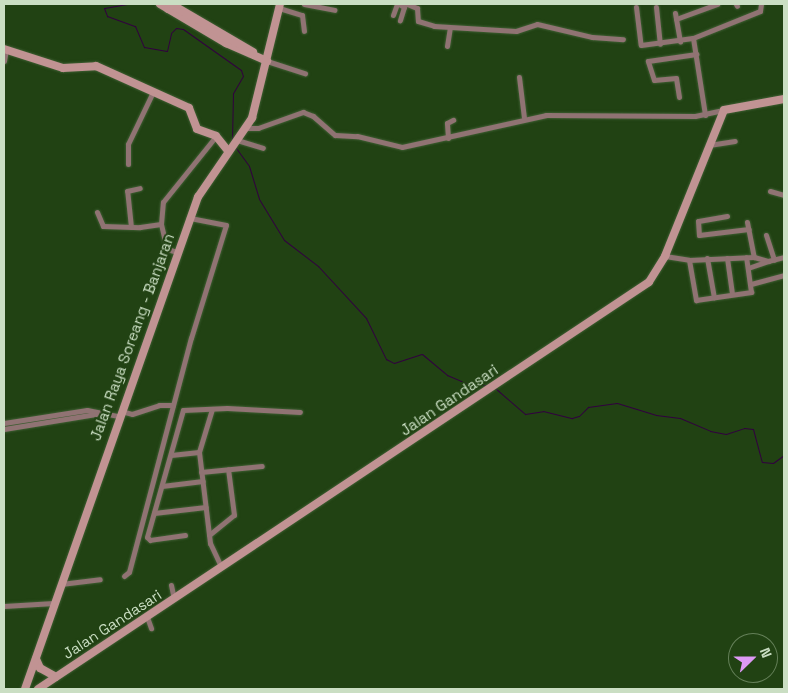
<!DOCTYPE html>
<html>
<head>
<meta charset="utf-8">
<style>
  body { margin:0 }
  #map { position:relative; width:788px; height:693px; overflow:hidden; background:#214213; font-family:"Space Grotesk",sans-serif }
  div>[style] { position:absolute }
  .stream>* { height:1px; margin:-0.5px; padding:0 0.5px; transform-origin:0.5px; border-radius:0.5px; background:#31013f }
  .roads { filter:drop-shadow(0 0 1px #3f5e33) drop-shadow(0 0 1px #3f5e33) }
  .street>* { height:5px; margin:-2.5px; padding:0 2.5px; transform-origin:2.5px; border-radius:2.5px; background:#907373 }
  .secondary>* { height:8px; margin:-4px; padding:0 4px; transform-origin:4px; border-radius:4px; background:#c19393 }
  span { translate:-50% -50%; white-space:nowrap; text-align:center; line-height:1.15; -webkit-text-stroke:4px #214213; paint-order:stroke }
  .street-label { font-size:15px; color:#cadec3 }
  .frame { position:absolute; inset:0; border:5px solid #cadec3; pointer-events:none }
  .north { position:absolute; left:728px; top:633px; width:50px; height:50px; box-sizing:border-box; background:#214213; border:1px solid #658059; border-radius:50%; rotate:68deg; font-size:14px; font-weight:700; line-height:20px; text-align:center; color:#cadec3 }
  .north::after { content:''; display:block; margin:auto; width:18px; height:22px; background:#dd99f4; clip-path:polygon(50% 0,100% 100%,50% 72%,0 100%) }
</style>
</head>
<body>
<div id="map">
  <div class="stream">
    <i style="left:127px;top:4px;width:23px;rotate:170deg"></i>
    <i style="left:104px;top:8px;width:9px;rotate:69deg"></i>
    <i style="left:107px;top:16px;width:30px;rotate:20deg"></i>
    <i style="left:135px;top:26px;width:23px;rotate:67deg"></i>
    <i style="left:144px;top:47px;width:23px;rotate:10deg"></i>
    <i style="left:167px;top:51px;width:18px;rotate:-77deg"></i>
    <i style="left:171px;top:33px;width:7px;rotate:-45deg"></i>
    <i style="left:176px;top:28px;width:7px;rotate:8deg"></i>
    <i style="left:183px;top:29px;width:71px;rotate:35.3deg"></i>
    <i style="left:241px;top:70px;width:6px;rotate:72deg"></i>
    <i style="left:243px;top:76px;width:20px;rotate:120deg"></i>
    <i style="left:233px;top:93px;width:49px;rotate:91.2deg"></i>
    <i style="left:236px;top:148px;width:22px;rotate:54deg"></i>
    <i style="left:249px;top:166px;width:34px;rotate:73deg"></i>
    <i style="left:259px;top:199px;width:48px;rotate:58.6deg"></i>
    <i style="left:284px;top:240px;width:43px;rotate:37.4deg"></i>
    <i style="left:318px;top:266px;width:71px;rotate:47.3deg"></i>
    <i style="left:366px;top:318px;width:46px;rotate:64deg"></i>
    <i style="left:386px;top:359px;width:9px;rotate:27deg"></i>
    <i style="left:394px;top:363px;width:29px;rotate:-18deg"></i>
    <i style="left:422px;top:354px;width:33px;rotate:40deg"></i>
    <i style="left:447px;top:375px;width:26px;rotate:23deg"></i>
    <i style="left:471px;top:385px;width:18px"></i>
    <i style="left:495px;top:388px;width:40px;rotate:41deg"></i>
    <i style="left:525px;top:414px;width:18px;rotate:-9deg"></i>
    <i style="left:543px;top:411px;width:30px;rotate:14deg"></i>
    <i style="left:572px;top:418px;width:7px;rotate:-16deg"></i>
    <i style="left:579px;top:416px;width:13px;rotate:-45deg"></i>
    <i style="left:588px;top:407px;width:29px;rotate:-8deg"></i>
    <i style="left:617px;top:403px;width:41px;rotate:17.1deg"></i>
    <i style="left:656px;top:415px;width:24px;rotate:7deg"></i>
    <i style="left:680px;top:418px;width:33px;rotate:23deg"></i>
    <i style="left:710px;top:431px;width:16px;rotate:11deg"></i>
    <i style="left:726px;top:434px;width:19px;rotate:-18deg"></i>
    <i style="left:744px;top:428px;width:9px;rotate:6deg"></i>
    <i style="left:753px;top:429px;width:34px;rotate:75deg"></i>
    <i style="left:762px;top:462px;width:11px;rotate:5deg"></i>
    <i style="left:773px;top:463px;width:14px;rotate:-36deg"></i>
  </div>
  <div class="roads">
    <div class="street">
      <i style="left:304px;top:4px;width:31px;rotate:11deg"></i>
      <i style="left:399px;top:4px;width:6px;rotate:31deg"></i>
      <i style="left:404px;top:7px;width:14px;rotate:107deg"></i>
      <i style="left:407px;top:4px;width:11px;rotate:22deg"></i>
      <i style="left:417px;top:8px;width:13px;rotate:86deg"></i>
      <i style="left:418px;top:21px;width:17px;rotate:17deg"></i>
      <i style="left:434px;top:26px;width:82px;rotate:3.5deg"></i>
      <i style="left:516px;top:31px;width:22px;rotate:-18deg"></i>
      <i style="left:537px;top:24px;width:57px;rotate:13.3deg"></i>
      <i style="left:592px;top:37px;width:31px;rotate:4deg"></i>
      <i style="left:736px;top:4px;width:2px;rotate:63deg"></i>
      <i style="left:636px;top:7px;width:38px;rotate:83deg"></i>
      <i style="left:641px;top:45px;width:52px;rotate:-7.7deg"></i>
      <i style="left:693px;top:38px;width:78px;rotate:81.1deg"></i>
      <i style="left:656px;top:7px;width:37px;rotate:84deg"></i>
      <i style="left:279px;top:8px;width:24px;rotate:17deg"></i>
      <i style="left:302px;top:15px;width:16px;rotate:83deg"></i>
      <i style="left:675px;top:13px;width:29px;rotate:80deg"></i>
      <i style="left:393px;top:15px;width:12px;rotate:-70deg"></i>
      <i style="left:676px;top:19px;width:44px;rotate:-20.1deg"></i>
      <i style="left:693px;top:38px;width:72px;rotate:-21.9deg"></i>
      <i style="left:760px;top:11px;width:7px;rotate:-82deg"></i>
      <i style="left:447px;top:46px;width:18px;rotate:-81deg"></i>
      <i style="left:4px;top:61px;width:11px;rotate:-80deg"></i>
      <i style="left:267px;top:61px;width:40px;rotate:18deg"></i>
      <i style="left:519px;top:77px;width:41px;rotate:83deg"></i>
      <i style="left:679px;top:97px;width:19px;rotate:-99deg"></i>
      <i style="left:676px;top:78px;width:22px;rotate:175deg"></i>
      <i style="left:654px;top:80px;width:20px;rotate:-108deg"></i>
      <i style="left:648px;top:61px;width:49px;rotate:-8.3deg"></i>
      <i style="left:247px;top:128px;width:11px"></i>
      <i style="left:258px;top:128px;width:48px;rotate:-19.6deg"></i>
      <i style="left:303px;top:112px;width:11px;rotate:22deg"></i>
      <i style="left:313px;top:116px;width:29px;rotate:41deg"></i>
      <i style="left:335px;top:135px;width:22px;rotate:3deg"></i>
      <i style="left:357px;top:136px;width:46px;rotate:13.7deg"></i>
      <i style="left:402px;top:147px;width:148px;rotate:-12.5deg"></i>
      <i style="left:546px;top:115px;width:149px;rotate:0.4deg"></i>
      <i style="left:695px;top:116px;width:30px;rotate:-12deg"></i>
      <i style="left:448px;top:138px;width:15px;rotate:-94deg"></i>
      <i style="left:447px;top:123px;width:7px;rotate:-27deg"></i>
      <i style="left:237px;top:140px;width:27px;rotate:17deg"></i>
      <i style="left:709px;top:145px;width:26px;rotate:-9deg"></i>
      <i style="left:128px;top:164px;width:20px;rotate:-90deg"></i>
      <i style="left:128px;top:144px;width:55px;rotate:-64.4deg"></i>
      <i style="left:770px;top:191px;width:15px;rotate:16deg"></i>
      <i style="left:97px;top:212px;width:15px;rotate:67deg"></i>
      <i style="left:103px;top:226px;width:37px;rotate:2deg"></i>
      <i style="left:140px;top:227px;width:21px;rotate:-8deg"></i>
      <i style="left:161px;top:224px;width:22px;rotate:-85deg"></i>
      <i style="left:163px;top:202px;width:85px;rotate:-51.2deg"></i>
      <i style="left:727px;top:216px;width:29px;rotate:170deg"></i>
      <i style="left:698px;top:221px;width:14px;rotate:86deg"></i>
      <i style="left:699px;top:235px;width:50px;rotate:-6.8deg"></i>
      <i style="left:747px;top:222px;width:36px;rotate:79deg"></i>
      <i style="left:161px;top:224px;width:26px;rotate:77deg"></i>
      <i style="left:167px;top:249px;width:10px;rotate:17deg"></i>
      <i style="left:131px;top:227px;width:36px;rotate:-96deg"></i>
      <i style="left:127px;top:191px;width:13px;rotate:-13deg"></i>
      <i style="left:766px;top:235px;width:26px;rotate:72deg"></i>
      <i style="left:665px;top:256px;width:24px;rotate:9deg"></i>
      <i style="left:689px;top:260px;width:65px;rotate:-2.6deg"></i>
      <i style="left:754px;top:257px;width:15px;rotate:16deg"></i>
      <i style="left:768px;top:261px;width:16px;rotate:-14deg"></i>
      <i style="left:707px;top:258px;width:40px;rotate:80deg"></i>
      <i style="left:727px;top:258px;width:36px;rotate:82deg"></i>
      <i style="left:689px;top:260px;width:41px;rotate:80.1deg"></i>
      <i style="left:696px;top:300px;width:56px;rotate:-8.3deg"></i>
      <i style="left:751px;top:292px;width:35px;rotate:-98deg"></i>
      <i style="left:748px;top:268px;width:21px;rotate:-19deg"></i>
      <i style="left:751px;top:284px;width:34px;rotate:-15deg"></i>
      <i style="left:212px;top:409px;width:45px;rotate:106.8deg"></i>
      <i style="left:199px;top:452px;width:92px;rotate:83.1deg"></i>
      <i style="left:210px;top:543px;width:26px;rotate:65deg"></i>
      <i style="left:121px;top:411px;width:11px;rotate:15deg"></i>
      <i style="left:132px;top:414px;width:28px;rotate:-18deg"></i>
      <i style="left:159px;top:405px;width:14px"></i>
      <i style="left:4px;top:423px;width:84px;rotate:-8.9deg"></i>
      <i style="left:87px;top:410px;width:32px;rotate:11deg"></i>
      <i style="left:4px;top:429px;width:93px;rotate:-9.3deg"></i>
      <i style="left:171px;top:455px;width:28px;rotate:-6deg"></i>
      <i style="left:201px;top:472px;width:61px;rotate:-5.6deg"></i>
      <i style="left:162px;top:486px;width:41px;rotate:-7deg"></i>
      <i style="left:154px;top:513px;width:52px;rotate:-6.6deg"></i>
      <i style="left:185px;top:535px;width:35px;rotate:172deg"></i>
      <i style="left:150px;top:540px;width:4px;rotate:-135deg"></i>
      <i style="left:147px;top:537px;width:132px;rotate:-74.2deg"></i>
      <i style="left:183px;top:410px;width:44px;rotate:-2.6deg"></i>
      <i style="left:227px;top:408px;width:73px;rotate:3.1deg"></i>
      <i style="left:209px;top:535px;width:32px;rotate:-39deg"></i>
      <i style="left:234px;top:515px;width:46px;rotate:-97.4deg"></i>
      <i style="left:124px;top:576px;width:6px;rotate:-39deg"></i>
      <i style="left:129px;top:572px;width:242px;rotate:-75.2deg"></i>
      <i style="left:191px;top:338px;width:118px;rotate:-72.8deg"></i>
      <i style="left:226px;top:225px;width:38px;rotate:-169deg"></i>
      <i style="left:61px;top:584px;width:39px;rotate:-7deg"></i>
      <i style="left:171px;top:585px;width:14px;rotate:78deg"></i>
      <i style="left:4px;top:606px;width:50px;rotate:-3.4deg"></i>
      <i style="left:147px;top:617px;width:12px;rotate:70deg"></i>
    </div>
    <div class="secondary">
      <i style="left:160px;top:4px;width:77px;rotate:30.6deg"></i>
      <i style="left:226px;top:43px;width:45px;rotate:23.7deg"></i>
      <i style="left:168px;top:9px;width:6px;rotate:-59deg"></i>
      <i style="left:171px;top:4px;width:95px;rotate:30.3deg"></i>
      <i style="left:4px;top:49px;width:62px;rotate:17.9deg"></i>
      <i style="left:63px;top:68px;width:33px;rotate:-3deg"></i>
      <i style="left:96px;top:66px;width:102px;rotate:24.3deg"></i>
      <i style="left:189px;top:108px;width:22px;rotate:69deg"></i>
      <i style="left:197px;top:129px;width:20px;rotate:20deg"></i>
      <i style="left:216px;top:136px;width:19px;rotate:51deg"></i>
      <i style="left:36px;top:659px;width:10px;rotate:66deg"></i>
      <i style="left:40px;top:668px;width:18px;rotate:29deg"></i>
      <i style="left:25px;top:689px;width:522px;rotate:-70.63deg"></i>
      <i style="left:198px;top:197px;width:96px;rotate:-55.6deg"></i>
      <i style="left:252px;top:118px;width:117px;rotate:-76.2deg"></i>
      <i style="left:38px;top:689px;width:734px;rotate:-33.67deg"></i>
      <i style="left:649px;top:282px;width:31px;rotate:-58deg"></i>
      <i style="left:665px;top:256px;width:157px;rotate:-68deg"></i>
      <i style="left:724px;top:110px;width:61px;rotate:-10.4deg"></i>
    </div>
  </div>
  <div class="street-label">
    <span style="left:132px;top:337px;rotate:-70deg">Jalan Raya Soreang - Banjaran</span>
    <span style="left:449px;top:400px;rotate:-34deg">Jalan Gandasari</span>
    <span style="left:112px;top:624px;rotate:-33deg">Jalan Gandasari</span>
  </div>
  <div class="frame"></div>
  <div class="north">N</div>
</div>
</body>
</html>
